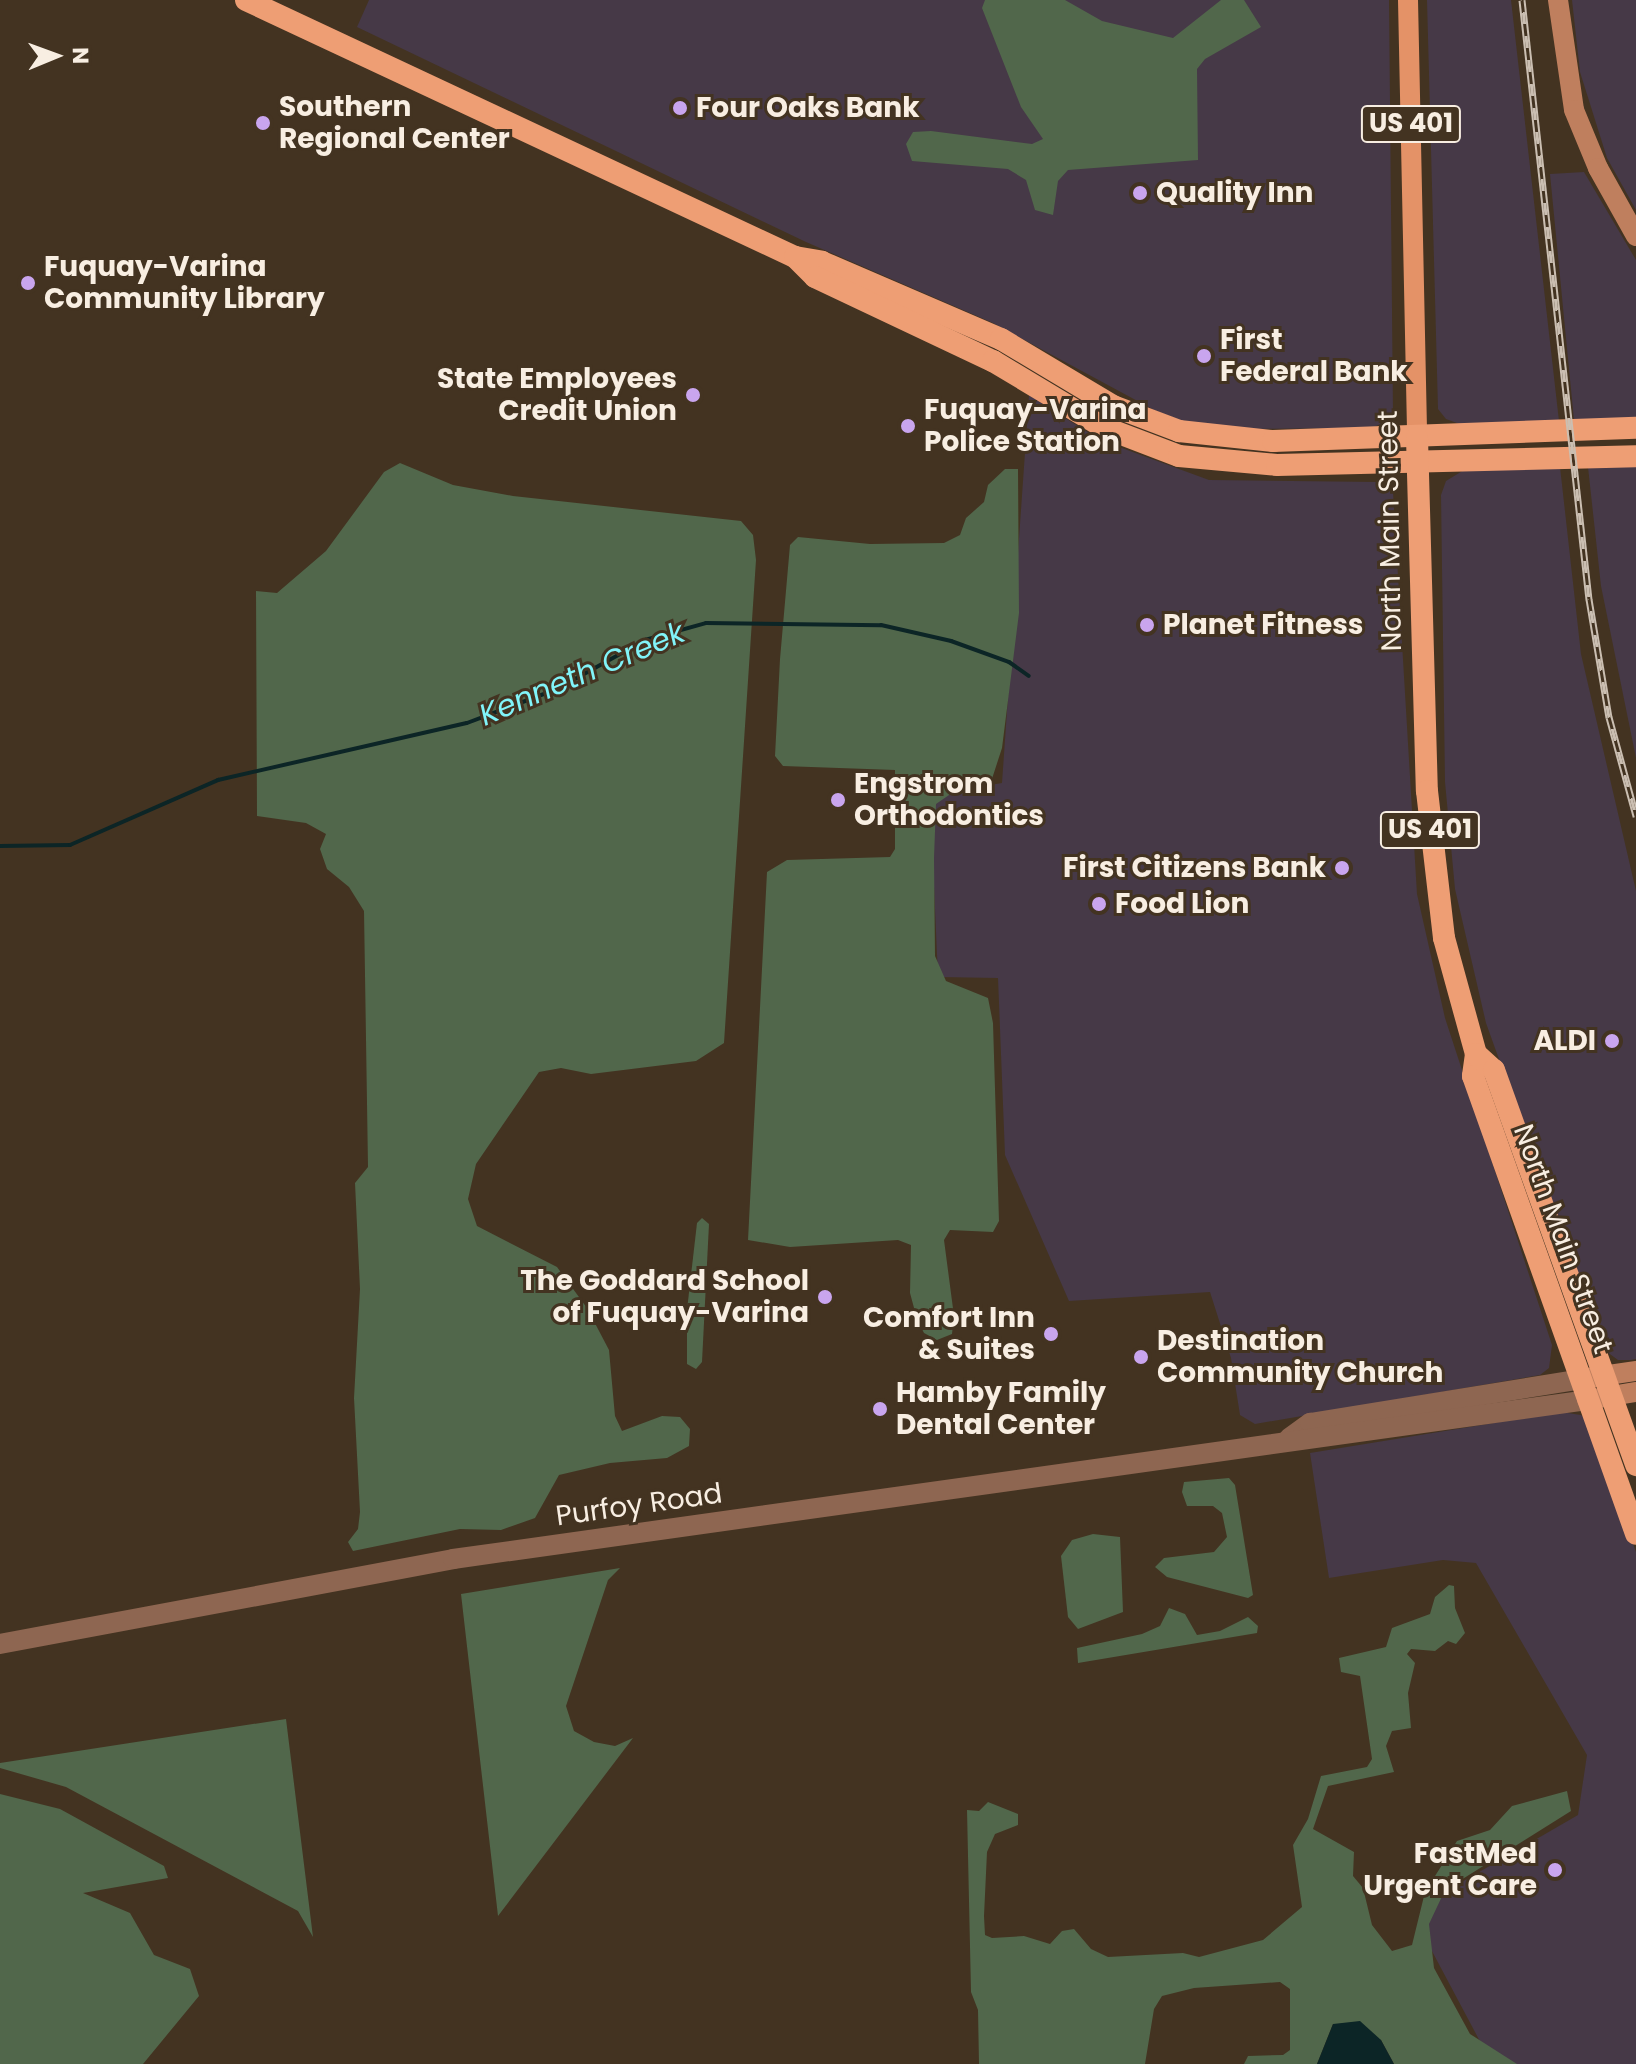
<!DOCTYPE html>
<html>
<head>
<meta charset="utf-8">
<style>
  body { margin:0 }
  #map { position:relative; width:1636px; height:2064px; overflow:hidden; background:#433321; font-family:Poppins,sans-serif }
  div>[style] { position:absolute }
  .commercial>* { inset:0; background:#463947 }
  .green>* { inset:0; background:#51674b }
  .water>* { inset:0; background:#0c2526 }
  .stream>* { height:4px; margin:-2px; padding:0 2px; transform-origin:2px; border-radius:2px; background:#0c2526 }
  .tertiary>* { height:20px; margin:-10px; padding:0 10px; transform-origin:10px; border-radius:10px; background:#8e6651 }
  .secondary>* { height:20px; margin:-10px; padding:0 10px; transform-origin:10px; border-radius:10px; background:#bf7f5e }
  .primary>* { height:20px; margin:-10px; padding:0 10px; transform-origin:10px; border-radius:10px; background:#e49267 }
  .trunk>* { height:22px; margin:-11px; padding:0 11px; transform-origin:11px; border-radius:11px; background:#ee9e74 }
  .rail>* { height:7px; margin-top:-3.5px; transform-origin:0; background:repeating-linear-gradient(90deg,#433321 0 12px,#cbbfb2 0 24px); box-sizing:border-box; border-block:2px solid #cbbfb2 }
  .dots>* { width:22px; height:22px; translate:-50% -50%; box-sizing:border-box; border:4px solid #433321; border-radius:50% }
  span { translate:-50% -50%; white-space:nowrap; text-align:center; line-height:1.15; -webkit-text-stroke:6px #433321; paint-order:stroke }
  .shield-label span { padding:2px 6px; background:#433321; border:2px solid; border-radius:6px; -webkit-text-stroke-width:0 }
  .shield-label { font-size:26px; color:#f8eee2; font-weight:700 }
  .poi-label { font-size:28px; color:#f8eee2; font-weight:700 }
  .left { translate:0 -50%; text-align:left }
  .right { translate:-100% -50%; text-align:right }
  .street-label { font-size:28px; color:#f8eee2 }
  .water-label { font-size:30px; color:#81f4f9; font-style:italic }
  .north { position:absolute; left:16px; top:16px; width:80px; height:80px; -webkit-text-stroke:6px #433321; paint-order:stroke; rotate:89deg; font-size:22px; font-weight:700; line-height:32px; text-align:center; color:#f8eee2 }
  .north::after { content:''; display:block; margin:auto; width:28px; height:36px; background:#f8eee2; clip-path:polygon(50% 0,100% 100%,50% 72%,0 100%) }
</style>
</head>
<body>
<div id="map">
  <div class="commercial">
    <i style="clip-path:polygon(369px 0,1389px 0,1393px 413px,1389px 420px,1372px 428px,1247px 429px,1183px 421px,1156px 411px,993px 323px,806px 242px,357px 27px)"></i>
    <i style="clip-path:polygon(1427px 0,1511px 0,1559px 421px,1465px 426px,1446px 419px,1438px 409px)"></i>
    <i style="clip-path:polygon(1572px 0,1636px 0,1636px 210px,1607px 158px,1580px 72px)"></i>
    <i style="clip-path:polygon(1584px 172px,1636px 260px,1636px 418px,1574px 420px,1550px 174px)"></i>
    <i style="clip-path:polygon(1029px 395px,1100px 440px,1209px 480px,1377px 482px,1393px 492px,1417px 894px,1445px 1018px,1552px 1345px,1549px 1368px,1540px 1375px,1255px 1424px,1240px 1415px,1231px 1358px,1210px 1292px,1069px 1301px,1005px 1155px,998px 978px,938px 977px,930px 795px,1002px 783px)"></i>
    <i style="clip-path:polygon(1636px 463px,1636px 758px,1601px 586px,1588px 467px)"></i>
    <i style="clip-path:polygon(1560px 467px,1581px 654px,1636px 891px,1636px 1359px,1631px 1360px,1618px 1360px,1603px 1349px,1486px 1023px,1455px 889px,1445px 782px,1441px 495px,1446px 481px,1464px 470px)"></i>
    <i style="clip-path:polygon(1561px 1412px,1581px 1415px,1589px 1422px,1636px 1552px,1636px 2064px,1492px 2064px,1425px 1938px,1434px 1898px,1578px 1815px,1587px 1755px,1476px 1563px,1443px 1560px,1329px 1578px,1310px 1453px)"></i>
  </div>
  <div class="green">
    <i style="clip-path:polygon(985px 0,1065px 0,1102px 21px,1173px 38px,1221px 0,1244px 0,1261px 27px,1205px 59px,1197px 69px,1198px 160px,1068px 170px,1058px 181px,1053px 215px,1035px 210px,1026px 180px,1008px 169px,912px 161px,906px 144px,913px 132px,931px 131px,1032px 144px,1043px 139px,1021px 107px,982px 8px)"></i>
    <i style="clip-path:polygon(400px 463px,453px 485px,513px 496px,741px 521px,753px 535px,756px 560px,724px 1043px,696px 1061px,591px 1074px,561px 1068px,539px 1072px,476px 1164px,468px 1199px,477px 1226px,557px 1267px,587px 1308px,609px 1350px,615px 1416px,622px 1431px,662px 1416px,680px 1417px,690px 1429px,689px 1446px,667px 1458px,610px 1463px,559px 1475px,535px 1518px,501px 1530px,460px 1529px,353px 1551px,348px 1542px,358px 1529px,360px 1512px,354px 1398px,360px 1289px,355px 1183px,368px 1167px,364px 911px,349px 887px,327px 869px,320px 849px,326px 834px,306px 823px,257px 816px,256px 591px,277px 593px,326px 551px,384px 472px)"></i>
    <i style="clip-path:polygon(1005px 469px,1018px 469px,1019px 613px,1002px 748px,990px 785px,973px 794px,952px 793px,936px 804px,934px 858px,935px 956px,946px 981px,988px 998px,993px 1023px,999px 1221px,993px 1232px,950px 1230px,944px 1240px,954px 1316px,952px 1334px,937px 1340px,924px 1333px,917px 1319px,910px 1293px,911px 1245px,898px 1240px,790px 1247px,748px 1240px,767px 872px,787px 860px,890px 857px,895px 849px,895px 770px,783px 766px,775px 756px,780px 659px,790px 545px,798px 537px,870px 544px,944px 543px,960px 535px,966px 518px,984px 502px,988px 485px)"></i>
    <i style="clip-path:polygon(702px 1218px,709px 1224px,702px 1362px,696px 1369px,687px 1364px,687px 1310px,697px 1223px)"></i>
    <i style="clip-path:polygon(1229px 1478px,1235px 1485px,1253px 1595px,1248px 1598px,1167px 1577px,1155px 1567px,1164px 1558px,1214px 1552px,1227px 1537px,1222px 1513px,1213px 1506px,1187px 1506px,1182px 1492px,1184px 1482px)"></i>
    <i style="clip-path:polygon(1093px 1534px,1120px 1537px,1123px 1612px,1078px 1629px,1068px 1617px,1061px 1556px,1072px 1540px)"></i>
    <i style="clip-path:polygon(620px 1568px,608px 1580px,566px 1706px,574px 1731px,594px 1742px,615px 1746px,633px 1738px,498px 1916px,461px 1594px)"></i>
    <i style="clip-path:polygon(1449px 1585px,1454px 1586px,1455px 1608px,1465px 1633px,1456px 1644px,1448px 1641px,1435px 1651px,1411px 1649px,1407px 1654px,1415px 1663px,1408px 1693px,1411px 1728px,1392px 1731px,1386px 1746px,1394px 1772px,1328px 1786px,1313px 1829px,1354px 1852px,1353px 1876px,1363px 1888px,1372px 1925px,1392px 1951px,1412px 1945px,1425px 1892px,1457px 1841px,1490px 1830px,1512px 1806px,1567px 1791px,1571px 1811px,1445px 1890px,1429px 1924px,1434px 1968px,1470px 2034px,1517px 2064px,1394px 2064px,1381px 2040px,1333px 2024px,1317px 2064px,1244px 2064px,1248px 2056px,1283px 2055px,1290px 2050px,1290px 1989px,1280px 1982px,1194px 1988px,1162px 1996px,1154px 2009px,1145px 2064px,979px 2064px,978px 2010px,971px 1992px,967px 1810px,979px 1811px,988px 1802px,1018px 1814px,1018px 1825px,995px 1834px,987px 1852px,984px 1916px,985px 1935px,992px 1938px,1024px 1936px,1050px 1944px,1062px 1931px,1074px 1929px,1091px 1949px,1108px 1957px,1183px 1953px,1199px 1957px,1263px 1940px,1302px 1907px,1293px 1845px,1308px 1819px,1321px 1776px,1367px 1767px,1372px 1759px,1360px 1676px,1341px 1672px,1339px 1658px,1386px 1647px,1392px 1628px,1430px 1614px,1435px 1597px)"></i>
    <i style="clip-path:polygon(1169px 1608px,1185px 1614px,1197px 1635px,1220px 1631px,1248px 1617px,1258px 1626px,1257px 1633px,1078px 1663px,1077px 1648px,1142px 1634px,1160px 1626px)"></i>
    <i style="clip-path:polygon(286px 1719px,313px 1937px,298px 1911px,66px 1787px,0 1768px,0 1763px)"></i>
    <i style="clip-path:polygon(0 1794px,60px 1809px,164px 1866px,168px 1878px,83px 1893px,130px 1913px,154px 1955px,190px 1969px,199px 1996px,143px 2064px,0 2064px)"></i>
  </div>
  <div class="water">
    <i style="clip-path:polygon(1360px 2021px,1381px 2040px,1394px 2064px,1317px 2064px,1333px 2024px)"></i>
  </div>
  <div class="stream">
    <i style="left:0;top:846px;width:70px;rotate:-0.8deg"></i>
    <i style="left:70px;top:845px;width:162px;rotate:-23.7deg"></i>
    <i style="left:218px;top:780px;width:255px;rotate:-12.9deg"></i>
    <i style="left:467px;top:723px;width:96px;rotate:-20.7deg"></i>
    <i style="left:557px;top:689px;width:101px;rotate:-29.1deg"></i>
    <i style="left:645px;top:640px;width:63px;rotate:-15.6deg"></i>
    <i style="left:706px;top:623px;width:175px;rotate:0.7deg"></i>
    <i style="left:881px;top:625px;width:72px;rotate:12.9deg"></i>
    <i style="left:951px;top:641px;width:62px;rotate:19.9deg"></i>
    <i style="left:1009px;top:662px;width:24px;rotate:35deg"></i>
  </div>
  <div class="tertiary">
    <i style="left:1289px;top:1438px;width:26px;rotate:-36deg"></i>
    <i style="left:1310px;top:1423px;width:275px;rotate:-9.2deg"></i>
    <i style="left:0;top:1644px;width:461px;rotate:-10.6deg"></i>
    <i style="left:453px;top:1559px;width:1145px;rotate:-7.98deg"></i>
  </div>
  <div class="secondary">
    <i style="left:1558px;top:0;width:111px;rotate:81.7deg"></i>
    <i style="left:1574px;top:110px;width:63px;rotate:67.5deg"></i>
    <i style="left:1598px;top:168px;width:78px;rotate:60.8deg"></i>
    <i style="left:1581px;top:1379px;width:56px;rotate:-8.3deg"></i>
    <i style="left:1587px;top:1400px;width:50px;rotate:-9.3deg"></i>
  </div>
  <div class="primary">
    <i style="left:1408px;top:0;width:438px;rotate:88.8deg"></i>
  </div>
  <div class="trunk">
    <i style="left:246px;top:0;width:606px;rotate:25.09deg"></i>
    <i style="left:795px;top:257px;width:27px;rotate:10deg"></i>
    <i style="left:822px;top:262px;width:195px;rotate:23.3deg"></i>
    <i style="left:1001px;top:339px;width:131px;rotate:30.9deg"></i>
    <i style="left:1113px;top:406px;width:71px;rotate:20.7deg"></i>
    <i style="left:1179px;top:431px;width:95px;rotate:6.1deg"></i>
    <i style="left:1273px;top:441px;width:363px;rotate:-2.1deg"></i>
    <i style="left:795px;top:257px;width:28px;rotate:45deg"></i>
    <i style="left:815px;top:277px;width:197px;rotate:25.3deg"></i>
    <i style="left:993px;top:361px;width:128px;rotate:31deg"></i>
    <i style="left:1103px;top:427px;width:81px;rotate:20.9deg"></i>
    <i style="left:1179px;top:456px;width:98px;rotate:5.2deg"></i>
    <i style="left:1277px;top:465px;width:359px;rotate:-1.4deg"></i>
    <i style="left:1417px;top:438px;width:353px;rotate:88.4deg"></i>
    <i style="left:1427px;top:791px;width:148px;rotate:83.4deg"></i>
    <i style="left:1444px;top:938px;width:120px;rotate:74.6deg"></i>
    <i style="left:1476px;top:1054px;width:22px;rotate:98deg"></i>
    <i style="left:1473px;top:1076px;width:486px;rotate:70.4deg"></i>
    <i style="left:1476px;top:1054px;width:24px;rotate:42deg"></i>
    <i style="left:1494px;top:1070px;width:420px;rotate:70.2deg"></i>
  </div>
  <div class="rail">
    <i style="left:1522px;top:0;width:603px;rotate:83.62deg"></i>
    <i style="left:1589px;top:599px;width:120px;rotate:80.4deg"></i>
    <i style="left:1609px;top:717px;width:103px;rotate:74.7deg"></i>
  </div>
  <div class="dots">
    <i style="left:680px;top:108px;background:#c9a5ee"></i>
    <i style="left:263px;top:123px;background:#c9a5ee"></i>
    <i style="left:1140px;top:193px;background:#c9a5ee"></i>
    <i style="left:28px;top:283px;background:#c9a5ee"></i>
    <i style="left:1204px;top:356px;background:#c9a5ee"></i>
    <i style="left:693px;top:395px;background:#c9a5ee"></i>
    <i style="left:908px;top:426px;background:#c9a5ee"></i>
    <i style="left:1147px;top:625px;background:#c9a5ee"></i>
    <i style="left:838px;top:800px;background:#c9a5ee"></i>
    <i style="left:1342px;top:868px;background:#c9a5ee"></i>
    <i style="left:1099px;top:904px;background:#c9a5ee"></i>
    <i style="left:1612px;top:1041px;background:#c9a5ee"></i>
    <i style="left:825px;top:1297px;background:#c9a5ee"></i>
    <i style="left:1051px;top:1334px;background:#c9a5ee"></i>
    <i style="left:1141px;top:1357px;background:#c9a5ee"></i>
    <i style="left:880px;top:1409px;background:#c9a5ee"></i>
    <i style="left:1555px;top:1870px;background:#c9a5ee"></i>
  </div>
  <div class="shield-label">
    <span style="left:1411px;top:124px">US 401</span>
    <span style="left:1430px;top:830px">US 401</span>
  </div>
  <div class="poi-label">
    <span class="left" style="left:279px;top:123px">Southern<br>Regional Center</span>
    <span class="left" style="left:696px;top:108px">Four Oaks Bank</span>
    <span class="left" style="left:1156px;top:193px">Quality Inn</span>
    <span class="left" style="left:44px;top:283px">Fuquay-Varina<br>Community Library</span>
    <span class="left" style="left:1220px;top:356px">First<br>Federal Bank</span>
    <span class="right" style="left:677px;top:395px">State Employees<br>Credit Union</span>
    <span class="left" style="left:924px;top:426px">Fuquay-Varina<br>Police Station</span>
    <span class="left" style="left:1163px;top:625px">Planet Fitness</span>
    <span class="left" style="left:854px;top:800px">Engstrom<br>Orthodontics</span>
    <span class="right" style="left:1326px;top:868px">First Citizens Bank</span>
    <span class="left" style="left:1115px;top:904px">Food Lion</span>
    <span class="right" style="left:1596px;top:1041px">ALDI</span>
    <span class="right" style="left:809px;top:1297px">The Goddard School<br>of Fuquay-Varina</span>
    <span class="right" style="left:1035px;top:1334px">Comfort Inn<br>&amp; Suites</span>
    <span class="left" style="left:1157px;top:1357px">Destination<br>Community Church</span>
    <span class="left" style="left:896px;top:1409px">Hamby Family<br>Dental Center</span>
    <span class="right" style="left:1537px;top:1870px">FastMed<br>Urgent Care</span>
  </div>
  <div class="street-label">
    <span style="left:1390px;top:531px;rotate:-91deg">North Main Street</span>
    <span style="left:1563px;top:1239px;rotate:70deg">North Main Street</span>
    <span style="left:639px;top:1505px;rotate:-8deg">Purfoy Road</span>
  </div>
  <div class="water-label">
    <span style="left:582px;top:674px;rotate:-23deg">Kenneth Creek</span>
  </div>
  <div class="north">N</div>
</div>
</body>
</html>
